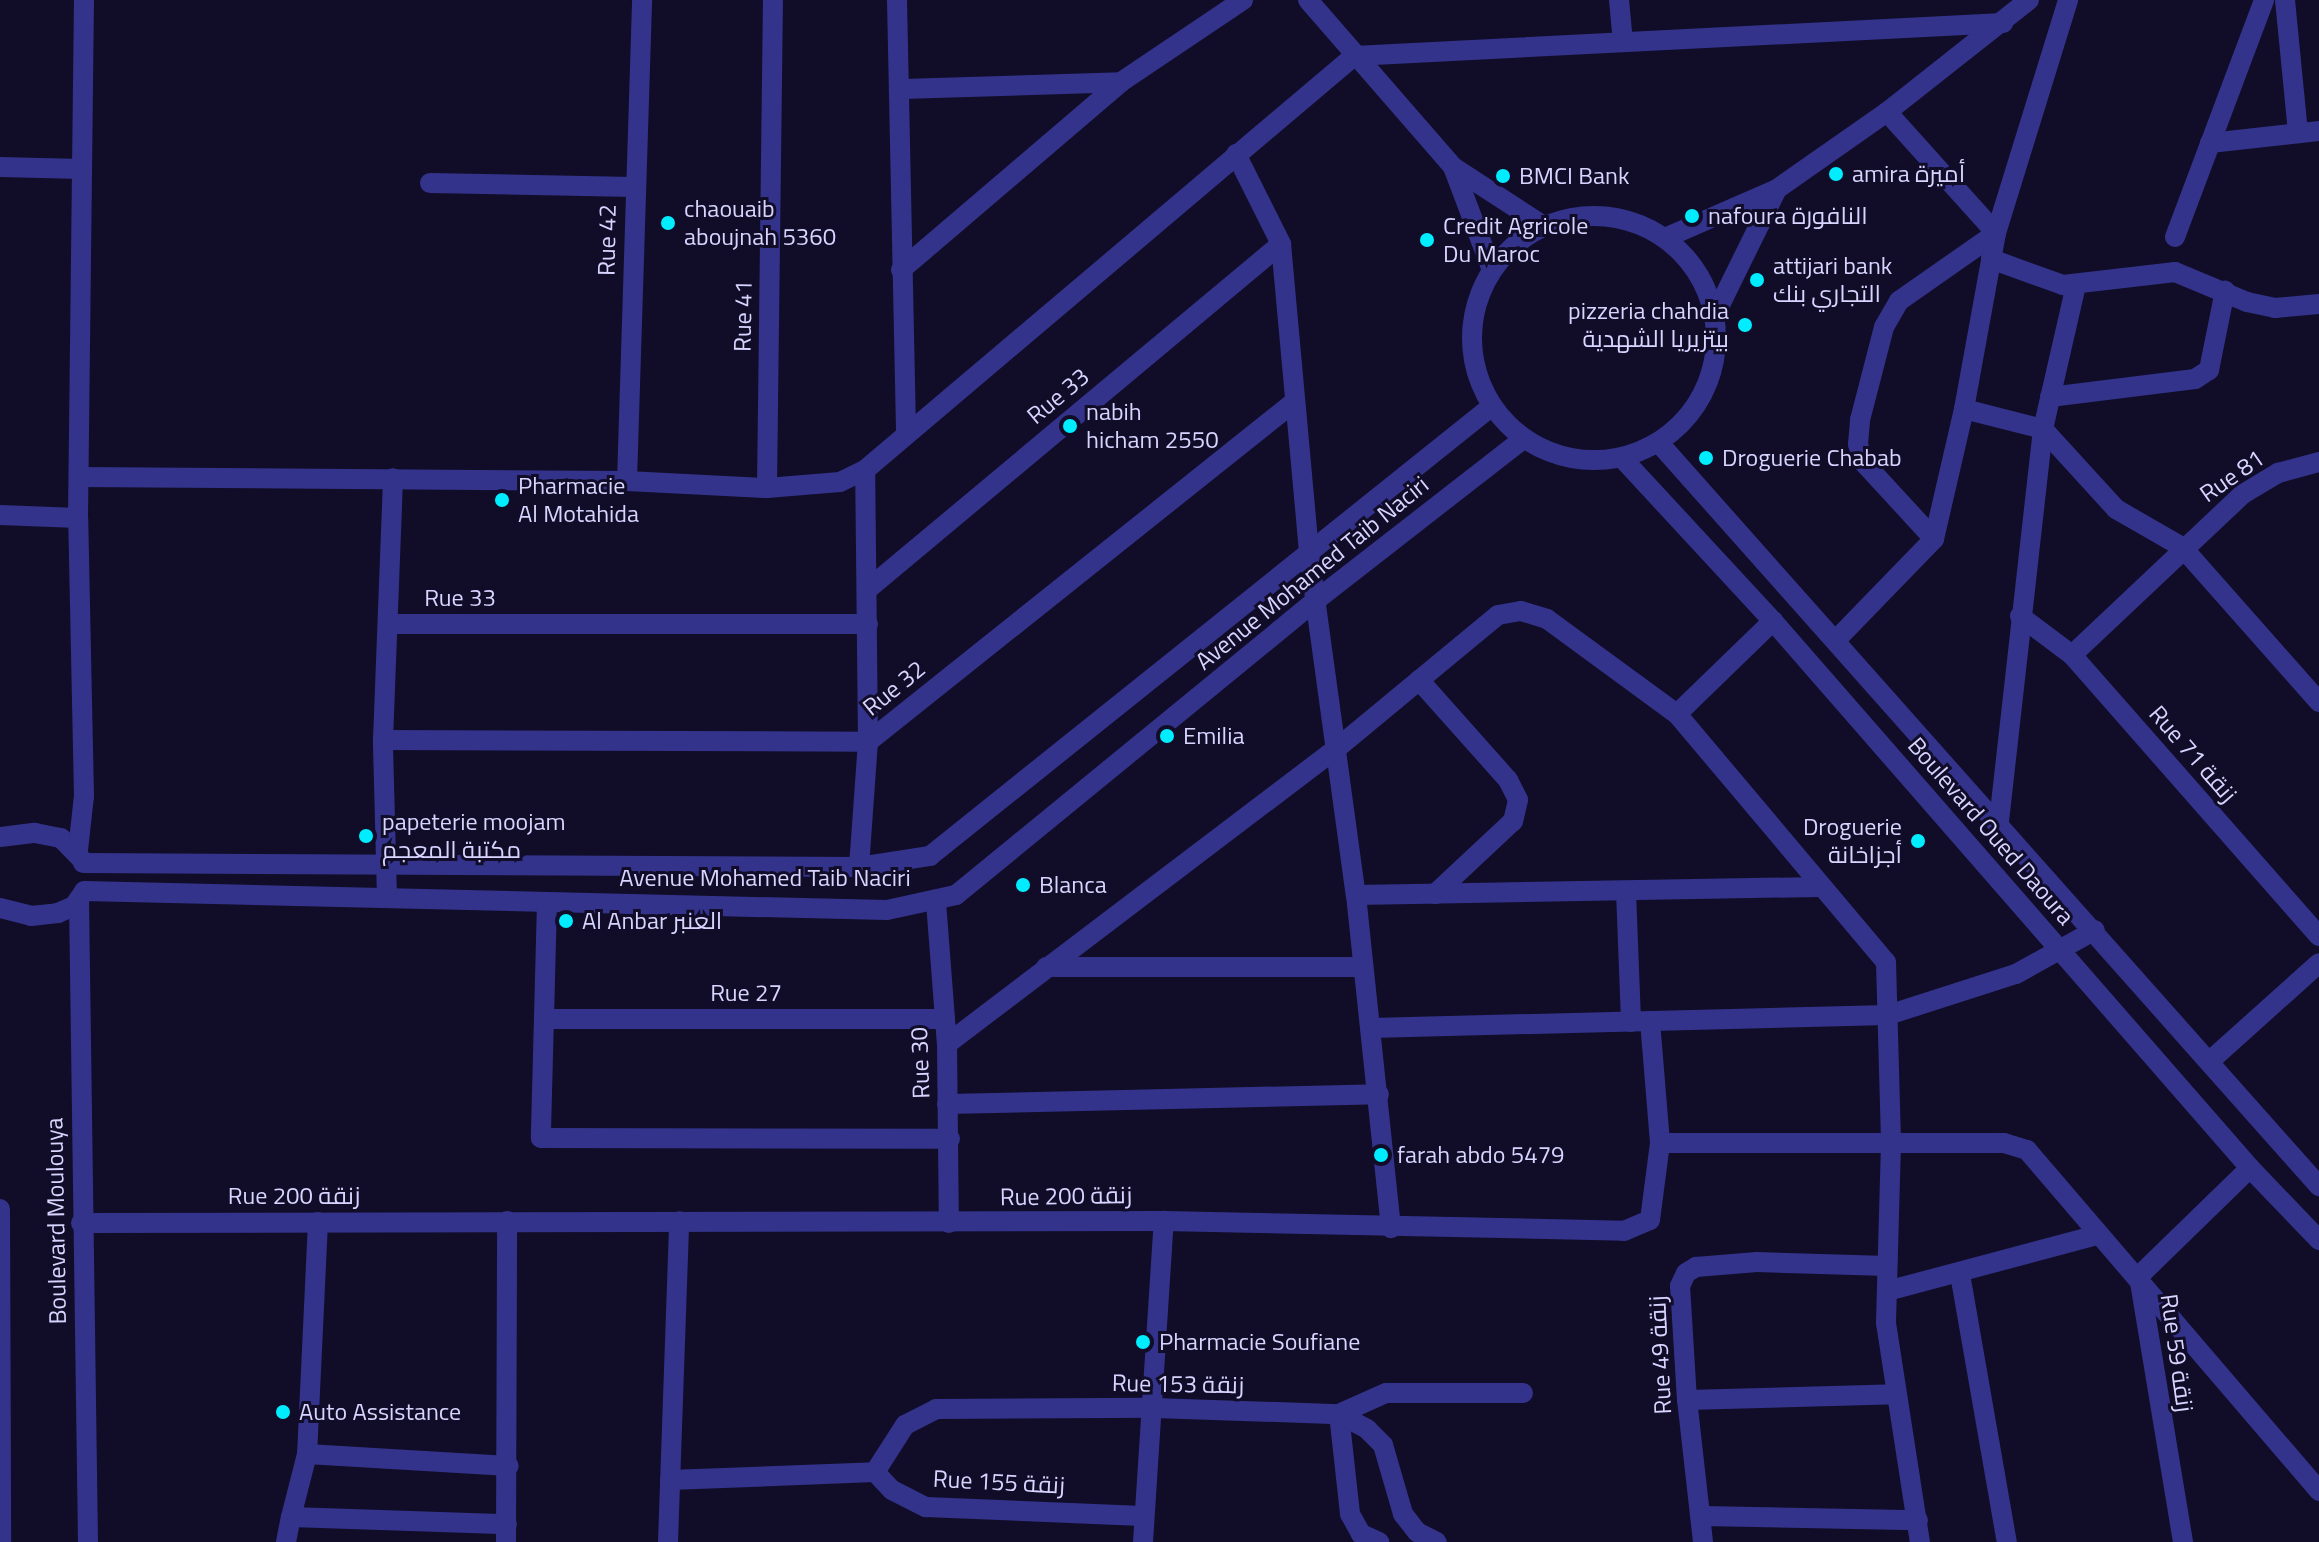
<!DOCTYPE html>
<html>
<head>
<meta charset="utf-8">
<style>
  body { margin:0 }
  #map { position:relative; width:2319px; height:1542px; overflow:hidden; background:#110d28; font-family:"Titillium Web",Cairo,sans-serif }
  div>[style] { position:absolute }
  .minor>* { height:20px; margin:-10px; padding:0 10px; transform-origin:10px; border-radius:10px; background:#33338c }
  .minor>.ring { margin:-10px; padding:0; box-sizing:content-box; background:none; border:20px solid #33338c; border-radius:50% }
  .dots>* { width:22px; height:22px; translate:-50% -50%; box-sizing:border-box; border:4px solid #110d28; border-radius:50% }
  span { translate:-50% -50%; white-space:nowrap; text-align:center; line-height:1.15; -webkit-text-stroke:6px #110d28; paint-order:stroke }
  .poi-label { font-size:24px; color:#d7d4ff }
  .left { translate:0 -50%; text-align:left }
  .right { translate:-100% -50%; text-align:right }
  .street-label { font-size:24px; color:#d7d4ff }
</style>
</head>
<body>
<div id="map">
  <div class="minor">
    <i style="left:897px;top:0;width:430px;rotate:88.8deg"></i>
    <i style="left:1308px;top:0;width:221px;rotate:49deg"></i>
    <i style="left:1453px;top:167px;width:108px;rotate:33deg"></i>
    <i style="left:1619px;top:0;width:42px;rotate:84.6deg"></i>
    <i style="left:2285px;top:0;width:134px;rotate:84.4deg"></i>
    <i style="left:903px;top:89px;width:218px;rotate:-1.8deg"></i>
    <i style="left:1887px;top:112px;width:163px;rotate:48deg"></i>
    <i style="left:2210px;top:143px;width:110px;rotate:-6.3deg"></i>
    <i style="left:1236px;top:154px;width:101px;rotate:63.4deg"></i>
    <i style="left:1281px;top:244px;width:311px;rotate:84.8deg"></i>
    <i style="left:1309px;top:554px;width:344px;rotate:82.2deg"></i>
    <i style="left:1356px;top:895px;width:335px;rotate:84deg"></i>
    <i style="left:0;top:167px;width:82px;rotate:1.4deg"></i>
    <i style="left:1453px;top:167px;width:110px;rotate:69.3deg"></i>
    <i style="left:430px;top:183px;width:204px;rotate:1.1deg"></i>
    <i class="ring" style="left:1472px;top:216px;width:224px;height:224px"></i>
    <i style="left:2175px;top:237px;width:253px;rotate:-69.4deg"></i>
    <i style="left:1665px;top:238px;width:122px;rotate:-23.6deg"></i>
    <i style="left:1777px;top:189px;width:134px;rotate:-35deg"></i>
    <i style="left:1887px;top:112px;width:181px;rotate:-38.3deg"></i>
    <i style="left:1991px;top:259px;width:77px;rotate:19.9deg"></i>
    <i style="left:2063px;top:285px;width:113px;rotate:-6.6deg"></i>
    <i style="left:2175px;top:272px;width:78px;rotate:22.6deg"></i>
    <i style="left:2247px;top:302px;width:29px;rotate:12deg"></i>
    <i style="left:2275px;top:308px;width:44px;rotate:-5.2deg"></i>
    <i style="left:901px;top:270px;width:289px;rotate:-40.5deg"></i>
    <i style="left:1121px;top:82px;width:147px;rotate:-33.9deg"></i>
    <i style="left:2076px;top:285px;width:148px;rotate:102.9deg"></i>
    <i style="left:2043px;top:429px;width:108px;rotate:47.6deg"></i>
    <i style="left:2116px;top:509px;width:76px;rotate:29.9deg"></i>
    <i style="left:2182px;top:547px;width:207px;rotate:48.5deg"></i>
    <i style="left:1715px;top:315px;width:140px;rotate:-63.8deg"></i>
    <i style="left:2050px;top:397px;width:146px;rotate:-7.1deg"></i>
    <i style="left:2195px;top:379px;width:17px;rotate:-33deg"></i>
    <i style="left:2209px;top:370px;width:81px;rotate:-78.6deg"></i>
    <i style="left:1964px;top:409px;width:81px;rotate:14.2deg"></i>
    <i style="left:2043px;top:429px;width:395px;rotate:96.4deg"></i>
    <i style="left:1659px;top:443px;width:994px;rotate:48.39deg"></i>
    <i style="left:1622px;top:458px;width:222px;rotate:47.2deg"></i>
    <i style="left:1773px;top:621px;width:726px;rotate:48.91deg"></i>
    <i style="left:2250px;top:1168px;width:100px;rotate:46.2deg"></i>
    <i style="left:79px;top:477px;width:548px;rotate:0.42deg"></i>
    <i style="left:627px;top:481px;width:140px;rotate:2.9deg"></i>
    <i style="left:767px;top:488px;width:73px;rotate:-4.7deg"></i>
    <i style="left:840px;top:482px;width:28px;rotate:-26deg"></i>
    <i style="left:865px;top:470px;width:641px;rotate:-40.25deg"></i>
    <i style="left:1354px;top:56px;width:650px;rotate:-2.91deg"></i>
    <i style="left:627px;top:481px;width:481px;rotate:-88.2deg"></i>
    <i style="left:767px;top:488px;width:488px;rotate:-89.3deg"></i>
    <i style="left:0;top:515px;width:78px;rotate:2.2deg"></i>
    <i style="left:1934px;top:539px;width:103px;rotate:-132.6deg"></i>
    <i style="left:1864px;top:463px;width:20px;rotate:-108deg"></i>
    <i style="left:1858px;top:444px;width:24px;rotate:-85deg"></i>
    <i style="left:1860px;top:420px;width:96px;rotate:-75.5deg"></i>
    <i style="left:1884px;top:327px;width:30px;rotate:-60deg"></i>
    <i style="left:1899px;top:301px;width:118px;rotate:-35deg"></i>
    <i style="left:868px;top:589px;width:538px;rotate:-39.87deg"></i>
    <i style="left:2020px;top:616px;width:65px;rotate:36.9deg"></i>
    <i style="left:2072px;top:655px;width:374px;rotate:48.7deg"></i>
    <i style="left:388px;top:624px;width:480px"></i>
    <i style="left:1837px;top:639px;width:139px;rotate:-45.9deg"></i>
    <i style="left:1934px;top:539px;width:133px;rotate:-77deg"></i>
    <i style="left:1964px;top:409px;width:179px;rotate:-79.7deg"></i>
    <i style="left:1996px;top:233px;width:244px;rotate:-72.8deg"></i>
    <i style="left:2072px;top:655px;width:235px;rotate:-43.3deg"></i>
    <i style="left:2243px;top:494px;width:41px;rotate:-31deg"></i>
    <i style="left:2278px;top:473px;width:42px;rotate:-15deg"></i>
    <i style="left:1419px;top:680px;width:134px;rotate:48.3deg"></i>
    <i style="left:1508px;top:780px;width:22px;rotate:63deg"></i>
    <i style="left:1518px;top:800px;width:22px;rotate:103deg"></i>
    <i style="left:1513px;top:821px;width:107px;rotate:136.9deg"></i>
    <i style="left:1677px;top:714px;width:134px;rotate:-44.1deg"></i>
    <i style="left:383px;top:740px;width:485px;rotate:0.2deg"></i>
    <i style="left:868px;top:742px;width:545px;rotate:-38.59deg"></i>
    <i style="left:0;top:837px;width:35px;rotate:-7deg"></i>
    <i style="left:35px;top:833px;width:26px;rotate:11deg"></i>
    <i style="left:61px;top:838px;width:29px;rotate:46deg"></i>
    <i style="left:78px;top:850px;width:54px;rotate:-83.7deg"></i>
    <i style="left:84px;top:796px;width:278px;rotate:-91.2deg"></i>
    <i style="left:78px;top:518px;width:518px;rotate:-89.34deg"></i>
    <i style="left:83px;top:863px;width:776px;rotate:0.3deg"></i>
    <i style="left:859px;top:867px;width:72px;rotate:-8.8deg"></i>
    <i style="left:930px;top:856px;width:720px;rotate:-38.68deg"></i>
    <i style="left:859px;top:867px;width:125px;rotate:-85.9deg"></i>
    <i style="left:868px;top:742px;width:272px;rotate:-90.6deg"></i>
    <i style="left:84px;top:891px;width:803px;rotate:1.36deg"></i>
    <i style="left:887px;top:910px;width:71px;rotate:-12.3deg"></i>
    <i style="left:956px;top:895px;width:464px;rotate:-39.3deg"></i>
    <i style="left:1315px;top:601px;width:264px;rotate:-37.9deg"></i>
    <i style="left:1626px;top:891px;width:131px;rotate:87.8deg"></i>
    <i style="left:1356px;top:895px;width:463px;rotate:-1deg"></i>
    <i style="left:387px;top:898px;width:158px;rotate:-91.5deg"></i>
    <i style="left:383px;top:740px;width:262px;rotate:-87.8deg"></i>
    <i style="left:79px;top:899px;width:643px;rotate:89.2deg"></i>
    <i style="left:547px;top:902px;width:236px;rotate:91.5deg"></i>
    <i style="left:541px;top:1138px;width:409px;rotate:0.1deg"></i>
    <i style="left:936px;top:902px;width:142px;rotate:85.6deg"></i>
    <i style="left:947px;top:1044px;width:179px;rotate:89.4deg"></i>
    <i style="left:0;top:908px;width:32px;rotate:14deg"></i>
    <i style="left:31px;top:916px;width:27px;rotate:-6deg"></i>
    <i style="left:58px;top:913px;width:17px;rotate:-24deg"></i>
    <i style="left:74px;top:906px;width:16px;rotate:-55deg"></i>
    <i style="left:1046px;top:967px;width:317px"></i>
    <i style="left:547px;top:1019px;width:398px"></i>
    <i style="left:1650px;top:1021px;width:122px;rotate:85.3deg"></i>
    <i style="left:1660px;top:1143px;width:344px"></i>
    <i style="left:2004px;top:1143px;width:24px;rotate:17deg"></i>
    <i style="left:2027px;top:1150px;width:449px;rotate:49.4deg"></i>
    <i style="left:1370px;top:1028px;width:518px;rotate:-1.44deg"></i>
    <i style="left:1888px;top:1015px;width:134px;rotate:-17.8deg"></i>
    <i style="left:2016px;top:974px;width:90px;rotate:-29.1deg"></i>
    <i style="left:947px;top:1044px;width:488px;rotate:-37.2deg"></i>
    <i style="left:1336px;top:749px;width:210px;rotate:-39.6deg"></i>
    <i style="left:1498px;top:615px;width:23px;rotate:-10deg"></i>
    <i style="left:1521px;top:611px;width:27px;rotate:17deg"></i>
    <i style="left:1547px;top:619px;width:161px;rotate:36.2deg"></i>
    <i style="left:1677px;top:714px;width:324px;rotate:49.9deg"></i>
    <i style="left:1886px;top:962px;width:181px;rotate:88.4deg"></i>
    <i style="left:1891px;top:1143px;width:180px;rotate:91.6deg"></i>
    <i style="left:1886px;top:1323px;width:222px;rotate:81.2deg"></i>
    <i style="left:2211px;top:1060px;width:145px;rotate:-41.9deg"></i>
    <i style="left:947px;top:1104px;width:432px;rotate:-1.3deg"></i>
    <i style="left:0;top:1209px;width:333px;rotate:89.8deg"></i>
    <i style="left:318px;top:1222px;width:232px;rotate:92.7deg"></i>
    <i style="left:307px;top:1454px;width:202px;rotate:3.4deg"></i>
    <i style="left:81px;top:1223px;width:1083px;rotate:-0.11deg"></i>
    <i style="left:1164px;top:1221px;width:460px;rotate:1.2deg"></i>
    <i style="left:1624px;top:1231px;width:28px;rotate:-23deg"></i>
    <i style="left:1650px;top:1220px;width:78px;rotate:-82.6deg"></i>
    <i style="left:1960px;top:1274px;width:272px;rotate:80.1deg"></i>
    <i style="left:1887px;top:1291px;width:218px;rotate:-14.9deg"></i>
    <i style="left:1687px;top:1400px;width:209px;rotate:-1.6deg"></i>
    <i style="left:1339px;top:1414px;width:51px;rotate:-24.1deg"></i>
    <i style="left:1386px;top:1393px;width:137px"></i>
    <i style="left:1339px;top:1414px;width:101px;rotate:83.7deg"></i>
    <i style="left:1350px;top:1514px;width:23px;rotate:61deg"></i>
    <i style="left:1361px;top:1534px;width:20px;rotate:24deg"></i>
    <i style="left:875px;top:1472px;width:56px;rotate:-57.4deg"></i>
    <i style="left:905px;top:1425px;width:35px;rotate:-27deg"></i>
    <i style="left:936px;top:1409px;width:218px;rotate:-0.3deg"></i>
    <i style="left:1154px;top:1408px;width:185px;rotate:1.9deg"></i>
    <i style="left:1339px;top:1414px;width:32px;rotate:28deg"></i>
    <i style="left:1367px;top:1429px;width:23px;rotate:45deg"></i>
    <i style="left:1383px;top:1445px;width:72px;rotate:73.8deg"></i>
    <i style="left:1403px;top:1514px;width:23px;rotate:52deg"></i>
    <i style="left:1417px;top:1532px;width:22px;rotate:27deg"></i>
    <i style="left:670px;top:1480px;width:205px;rotate:-2.2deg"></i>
    <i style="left:875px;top:1472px;width:25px;rotate:47deg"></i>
    <i style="left:892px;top:1490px;width:38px;rotate:27deg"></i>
    <i style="left:926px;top:1507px;width:217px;rotate:2.4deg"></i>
    <i style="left:1702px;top:1516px;width:216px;rotate:1.1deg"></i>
    <i style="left:291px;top:1517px;width:65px;rotate:-75.7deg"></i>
    <i style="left:286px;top:1542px;width:25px;rotate:-79deg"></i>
    <i style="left:291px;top:1517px;width:216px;rotate:1.9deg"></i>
    <i style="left:506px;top:1542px;width:321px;rotate:-89.8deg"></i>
    <i style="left:668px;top:1542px;width:321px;rotate:-88deg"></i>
    <i style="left:1143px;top:1542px;width:322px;rotate:-86.3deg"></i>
    <i style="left:1703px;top:1542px;width:143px;rotate:-96.4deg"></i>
    <i style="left:1687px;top:1400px;width:114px;rotate:-93.5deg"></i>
    <i style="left:1680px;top:1286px;width:14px;rotate:-65deg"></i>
    <i style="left:1686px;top:1273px;width:12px;rotate:-31deg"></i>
    <i style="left:1696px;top:1267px;width:61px;rotate:-4.7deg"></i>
    <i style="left:1757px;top:1262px;width:130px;rotate:1.8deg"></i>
    <i style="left:2183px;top:1542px;width:270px;rotate:-99.4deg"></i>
    <i style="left:2139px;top:1276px;width:155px;rotate:-44.2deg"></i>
  </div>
  <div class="dots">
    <i style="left:1836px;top:174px;background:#00edff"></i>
    <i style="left:1503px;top:176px;background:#00edff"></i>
    <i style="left:1692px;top:216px;background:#00edff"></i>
    <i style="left:668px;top:223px;background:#00edff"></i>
    <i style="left:1427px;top:240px;background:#00edff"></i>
    <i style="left:1757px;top:280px;background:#00edff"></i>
    <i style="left:1745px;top:325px;background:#00edff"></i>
    <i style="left:1070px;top:426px;background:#00edff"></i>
    <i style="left:1706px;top:458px;background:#00edff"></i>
    <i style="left:502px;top:500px;background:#00edff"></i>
    <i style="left:1167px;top:736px;background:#00edff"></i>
    <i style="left:366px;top:836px;background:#00edff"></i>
    <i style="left:1918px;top:841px;background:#00edff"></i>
    <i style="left:1023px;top:885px;background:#00edff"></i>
    <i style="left:566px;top:921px;background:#00edff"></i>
    <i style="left:1381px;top:1155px;background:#00edff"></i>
    <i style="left:1143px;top:1342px;background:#00edff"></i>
    <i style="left:283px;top:1412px;background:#00edff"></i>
  </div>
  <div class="poi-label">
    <span class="left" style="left:1852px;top:174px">amira أميرة</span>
    <span class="left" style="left:1519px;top:176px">BMCI Bank</span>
    <span class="left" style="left:684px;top:223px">chaouaib<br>aboujnah 5360</span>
    <span class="left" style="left:1708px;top:216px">nafoura النافورة</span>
    <span class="left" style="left:1443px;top:240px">Credit Agricole<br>Du Maroc</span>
    <span class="left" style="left:1773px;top:280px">attijari bank<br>التجاري بنك</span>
    <span class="right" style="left:1729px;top:325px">pizzeria chahdia<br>بيتزيريا الشهدية</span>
    <span class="left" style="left:1086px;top:426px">nabih<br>hicham 2550</span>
    <span class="left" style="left:1722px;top:458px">Droguerie Chabab</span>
    <span class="left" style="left:518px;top:500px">Pharmacie<br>Al Motahida</span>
    <span class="left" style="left:1183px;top:736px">Emilia</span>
    <span class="left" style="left:382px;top:836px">papeterie moojam<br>مكتبة المعجم</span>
    <span class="right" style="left:1902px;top:841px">Droguerie<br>أجزاخانة</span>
    <span class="left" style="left:1039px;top:885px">Blanca</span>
    <span class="left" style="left:582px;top:921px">Al Anbar العنبر</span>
    <span class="left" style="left:1397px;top:1155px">farah abdo 5479</span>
    <span class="left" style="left:1159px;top:1342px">Pharmacie Soufiane</span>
    <span class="left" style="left:299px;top:1412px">Auto Assistance</span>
  </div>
  <div class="street-label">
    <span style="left:607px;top:240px;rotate:-89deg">Rue 42</span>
    <span style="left:743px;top:316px;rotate:-89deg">Rue 41</span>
    <span style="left:1058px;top:396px;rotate:-40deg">Rue 33</span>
    <span style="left:2232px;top:476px;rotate:-35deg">Rue 81</span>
    <span style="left:1312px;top:573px;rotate:-39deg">Avenue Mohamed Taib Naciri</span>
    <span style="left:460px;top:598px">Rue 33</span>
    <span style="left:894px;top:688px;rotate:-39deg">Rue 32</span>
    <span style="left:2193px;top:754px;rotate:49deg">Rue 71 زنقة</span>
    <span style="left:1991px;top:831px;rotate:49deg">Boulevard Oued Daoura</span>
    <span style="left:765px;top:878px">Avenue Mohamed Taib Naciri</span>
    <span style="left:746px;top:993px">Rue 27</span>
    <span style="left:920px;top:1063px;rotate:-92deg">Rue 30</span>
    <span style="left:294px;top:1196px">Rue 200 زنقة</span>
    <span style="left:1066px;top:1196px;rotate:-1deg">Rue 200 زنقة</span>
    <span style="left:56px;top:1221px;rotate:-91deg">Boulevard Moulouya</span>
    <span style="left:2177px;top:1353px;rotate:82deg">Rue 59 زنقة</span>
    <span style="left:1660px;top:1355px;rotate:-93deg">Rue 49 زنقة</span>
    <span style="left:1178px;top:1384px;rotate:1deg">Rue 153 زنقة</span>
    <span style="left:999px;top:1482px;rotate:3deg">Rue 155 زنقة</span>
  </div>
</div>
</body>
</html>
